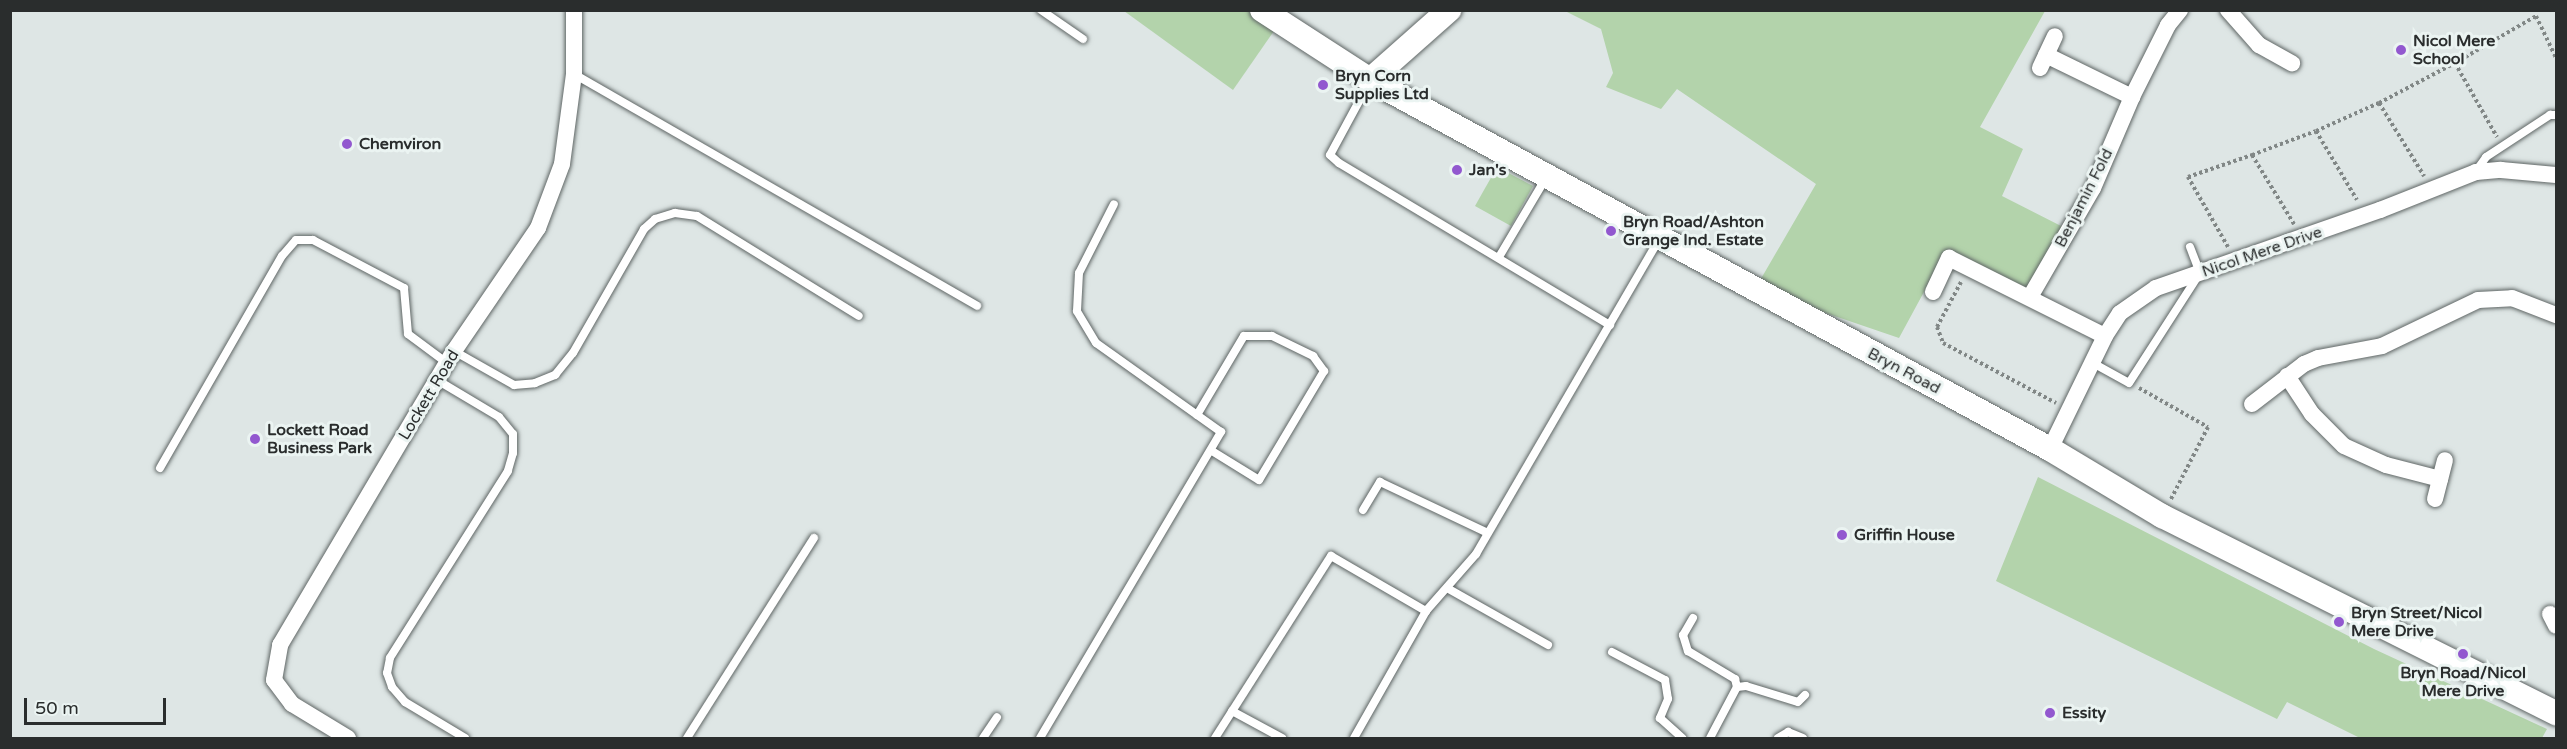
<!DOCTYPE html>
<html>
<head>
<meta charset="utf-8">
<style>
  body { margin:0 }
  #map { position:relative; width:2567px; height:749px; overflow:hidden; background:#dee6e5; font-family:"Varela Round",sans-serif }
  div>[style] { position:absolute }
  .green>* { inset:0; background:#b3d3ab }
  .path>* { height:4px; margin-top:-2px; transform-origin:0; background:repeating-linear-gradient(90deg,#818786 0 3px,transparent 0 6px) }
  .roads { filter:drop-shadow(0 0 2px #5f6665) drop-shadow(0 0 2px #5f6665) }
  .lane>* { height:8px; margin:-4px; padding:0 4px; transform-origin:4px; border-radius:4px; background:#fff }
  .street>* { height:16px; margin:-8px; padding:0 8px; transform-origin:8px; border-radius:8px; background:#fff }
  .secondary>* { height:24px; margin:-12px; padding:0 12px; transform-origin:12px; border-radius:12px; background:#fff }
  .dots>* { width:16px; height:16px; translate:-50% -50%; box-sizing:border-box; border:3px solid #ebf4f2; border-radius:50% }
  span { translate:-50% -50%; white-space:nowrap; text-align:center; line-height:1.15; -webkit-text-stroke:6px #ebf4f2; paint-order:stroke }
  .poi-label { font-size:16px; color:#2a2d2d; font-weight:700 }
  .left { translate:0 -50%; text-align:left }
  .street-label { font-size:16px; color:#2a2d2d }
  .frame { position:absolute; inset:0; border:12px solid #2a2d2d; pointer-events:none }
  .scale { position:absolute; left:24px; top:698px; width:142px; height:27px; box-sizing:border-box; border:3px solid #2a2d2d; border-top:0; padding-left:8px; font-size:18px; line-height:21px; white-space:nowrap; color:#2a2d2d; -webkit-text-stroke:4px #ebf4f2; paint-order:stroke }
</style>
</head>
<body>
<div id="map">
  <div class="green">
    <i style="clip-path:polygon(1124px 11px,1251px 11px,1276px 28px,1233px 90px)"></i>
    <i style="clip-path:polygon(1565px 11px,2045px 11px,1980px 127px,2023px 149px,2002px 196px,2065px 228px,2029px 291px,1944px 255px,1899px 338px,1755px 289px,1816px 184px,1677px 89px,1661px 109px,1606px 87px,1613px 73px,1601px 29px)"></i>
    <i style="clip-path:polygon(1497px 167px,1533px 186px,1511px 226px,1475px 206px)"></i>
    <i style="clip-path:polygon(2038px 477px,2374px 649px,2547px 729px,2542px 738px,2360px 738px,2287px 702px,2277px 719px,1996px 581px)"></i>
  </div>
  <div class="path">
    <i style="left:2455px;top:63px;width:94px;rotate:-30.1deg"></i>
    <i style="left:2536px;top:16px;width:47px;rotate:64.5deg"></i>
    <i style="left:2379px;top:103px;width:86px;rotate:-27.8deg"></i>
    <i style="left:2455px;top:63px;width:85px;rotate:60.4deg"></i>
    <i style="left:2316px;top:131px;width:69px;rotate:-24deg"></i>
    <i style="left:2379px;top:103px;width:86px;rotate:58.3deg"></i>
    <i style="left:2252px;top:155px;width:68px;rotate:-20.6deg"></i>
    <i style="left:2316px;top:131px;width:80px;rotate:59.3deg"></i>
    <i style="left:2228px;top:247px;width:81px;rotate:-119.7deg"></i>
    <i style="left:2188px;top:177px;width:68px;rotate:-19deg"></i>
    <i style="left:2252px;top:155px;width:81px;rotate:58.7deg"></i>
    <i style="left:1961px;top:282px;width:51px;rotate:118.1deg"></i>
    <i style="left:1937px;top:327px;width:17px;rotate:69deg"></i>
    <i style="left:1943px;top:343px;width:128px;rotate:28deg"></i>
    <i style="left:2139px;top:388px;width:79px;rotate:29.5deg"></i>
    <i style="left:2208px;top:427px;width:81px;rotate:117.2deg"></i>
  </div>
  <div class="roads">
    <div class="lane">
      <i style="left:1041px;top:10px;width:51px;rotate:34.6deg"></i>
      <i style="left:574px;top:74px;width:465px;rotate:29.9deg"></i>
      <i style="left:1370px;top:81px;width:84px;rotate:118.4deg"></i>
      <i style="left:1330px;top:155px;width:12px;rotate:42deg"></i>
      <i style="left:1339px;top:163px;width:316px;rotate:30.9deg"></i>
      <i style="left:2476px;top:171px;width:17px;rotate:-54deg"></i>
      <i style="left:2486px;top:157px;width:77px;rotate:-33.3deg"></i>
      <i style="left:2550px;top:115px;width:6px"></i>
      <i style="left:1499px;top:257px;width:92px;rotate:-59.3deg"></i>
      <i style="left:454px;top:351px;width:69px;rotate:29.5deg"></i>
      <i style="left:514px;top:385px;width:21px;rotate:-5deg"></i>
      <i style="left:535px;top:383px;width:22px;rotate:-22deg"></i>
      <i style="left:555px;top:375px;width:28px;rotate:-51deg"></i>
      <i style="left:573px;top:353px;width:143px;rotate:-60.2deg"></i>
      <i style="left:644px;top:229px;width:15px;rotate:-42deg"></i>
      <i style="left:655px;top:219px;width:21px;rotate:-17deg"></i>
      <i style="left:675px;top:213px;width:22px;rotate:8deg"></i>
      <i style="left:697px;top:216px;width:190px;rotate:31.7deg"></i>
      <i style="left:2091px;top:362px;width:43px;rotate:28.9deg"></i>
      <i style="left:2129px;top:383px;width:131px;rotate:-57.2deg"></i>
      <i style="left:2200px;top:273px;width:28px;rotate:-111deg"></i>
      <i style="left:437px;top:380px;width:72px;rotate:30.8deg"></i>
      <i style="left:499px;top:417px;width:22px;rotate:51deg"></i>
      <i style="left:513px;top:434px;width:19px;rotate:90deg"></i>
      <i style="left:513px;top:453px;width:19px;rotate:106deg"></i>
      <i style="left:508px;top:471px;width:221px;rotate:122.3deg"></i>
      <i style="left:390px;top:658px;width:15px;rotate:101deg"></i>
      <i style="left:387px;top:673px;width:15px;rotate:70deg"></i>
      <i style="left:392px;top:687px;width:20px;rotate:49deg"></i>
      <i style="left:405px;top:702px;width:70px;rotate:31deg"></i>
      <i style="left:1197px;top:415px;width:92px;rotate:-59.3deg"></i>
      <i style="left:1244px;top:336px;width:28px"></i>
      <i style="left:1272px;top:336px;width:46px;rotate:26deg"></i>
      <i style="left:1313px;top:356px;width:19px;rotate:54deg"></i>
      <i style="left:1324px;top:371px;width:127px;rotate:120.8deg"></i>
      <i style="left:1259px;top:480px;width:55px;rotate:-148.3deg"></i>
      <i style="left:160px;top:468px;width:245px;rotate:-60.1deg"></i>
      <i style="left:282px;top:256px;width:21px;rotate:-49deg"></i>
      <i style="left:296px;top:240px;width:17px"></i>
      <i style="left:313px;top:240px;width:103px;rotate:27.8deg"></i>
      <i style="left:404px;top:288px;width:46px;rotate:85deg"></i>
      <i style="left:408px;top:334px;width:49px;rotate:36.6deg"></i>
      <i style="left:1363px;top:510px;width:33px;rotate:-59deg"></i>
      <i style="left:1380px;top:482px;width:119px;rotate:25.3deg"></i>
      <i style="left:1447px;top:588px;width:116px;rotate:29.4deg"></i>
      <i style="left:1693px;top:618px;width:20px;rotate:120deg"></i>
      <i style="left:1683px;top:635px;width:17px;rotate:73deg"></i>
      <i style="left:1688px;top:651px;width:55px;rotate:30.8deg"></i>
      <i style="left:1735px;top:679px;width:8px;rotate:76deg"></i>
      <i style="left:1612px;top:652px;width:60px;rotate:27.8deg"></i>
      <i style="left:1665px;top:680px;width:19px;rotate:81deg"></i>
      <i style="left:1668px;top:699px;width:21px;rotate:113deg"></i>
      <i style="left:1660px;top:718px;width:30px;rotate:42deg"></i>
      <i style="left:1232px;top:711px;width:57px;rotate:28.4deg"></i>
      <i style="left:687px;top:738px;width:237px;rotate:-57.6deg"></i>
      <i style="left:983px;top:738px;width:25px;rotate:-56deg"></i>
      <i style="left:1040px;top:738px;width:356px;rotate:-59.4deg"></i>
      <i style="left:1221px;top:432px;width:153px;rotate:-144.5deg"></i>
      <i style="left:1096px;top:343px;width:37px;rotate:-121deg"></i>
      <i style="left:1077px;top:311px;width:38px;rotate:-87deg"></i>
      <i style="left:1079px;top:273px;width:77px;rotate:-63.1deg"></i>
      <i style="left:1215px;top:738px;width:216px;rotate:-57.5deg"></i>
      <i style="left:1331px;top:556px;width:110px;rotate:30.1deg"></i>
      <i style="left:1354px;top:738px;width:146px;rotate:-60.4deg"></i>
      <i style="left:1426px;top:611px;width:76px;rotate:-48.7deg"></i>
      <i style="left:1476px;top:554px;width:363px;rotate:-59.8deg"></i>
      <i style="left:1710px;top:738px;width:58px;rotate:-62.1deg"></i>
      <i style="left:1737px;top:687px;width:9px;rotate:-6deg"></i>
      <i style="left:1746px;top:686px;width:54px;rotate:17.1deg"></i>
      <i style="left:1798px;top:702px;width:10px;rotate:-45deg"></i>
      <i style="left:1778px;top:738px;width:12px;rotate:-31deg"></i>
      <i style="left:1788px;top:732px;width:16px;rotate:22deg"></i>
    </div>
    <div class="street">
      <i style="left:2228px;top:10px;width:47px;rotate:48.5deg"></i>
      <i style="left:2259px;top:45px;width:38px;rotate:29deg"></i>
      <i style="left:2046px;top:55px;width:96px;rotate:26deg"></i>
      <i style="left:2040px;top:68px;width:35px;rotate:-65deg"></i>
      <i style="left:1933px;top:292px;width:38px;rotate:-65deg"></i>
      <i style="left:1949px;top:258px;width:174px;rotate:26.6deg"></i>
      <i style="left:2030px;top:297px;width:126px;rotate:-60deg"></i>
      <i style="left:2093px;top:188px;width:99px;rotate:-66.8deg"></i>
      <i style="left:2132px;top:97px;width:80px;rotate:-63.4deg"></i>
      <i style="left:2168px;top:25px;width:19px;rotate:-51deg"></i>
      <i style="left:2287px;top:376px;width:45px;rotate:56.7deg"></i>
      <i style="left:2312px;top:414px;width:45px;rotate:45deg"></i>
      <i style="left:2344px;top:446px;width:46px;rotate:24.3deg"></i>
      <i style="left:2386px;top:465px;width:56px;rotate:14.5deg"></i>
      <i style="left:2252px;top:404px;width:66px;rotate:-37.6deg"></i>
      <i style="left:2304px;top:364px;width:15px;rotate:-23deg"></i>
      <i style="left:2318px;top:358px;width:65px;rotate:-10.6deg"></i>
      <i style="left:2382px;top:346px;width:106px;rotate:-25.6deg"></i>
      <i style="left:2478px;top:300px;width:34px;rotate:-3deg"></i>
      <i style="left:2512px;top:298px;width:47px;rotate:21.1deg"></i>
      <i style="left:2050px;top:449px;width:126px;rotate:-64deg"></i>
      <i style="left:2105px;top:336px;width:27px;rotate:-57deg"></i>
      <i style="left:2120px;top:313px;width:44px;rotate:-34.8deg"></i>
      <i style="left:2156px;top:288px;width:237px;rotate:-19.2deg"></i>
      <i style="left:2380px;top:210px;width:103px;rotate:-21.6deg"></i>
      <i style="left:2476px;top:172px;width:25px;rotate:-5deg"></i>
      <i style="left:2501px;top:170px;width:55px;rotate:5.2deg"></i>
      <i style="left:2435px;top:499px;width:40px;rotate:-75.6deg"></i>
      <i style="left:2550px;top:614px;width:13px;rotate:63deg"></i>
      <i style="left:348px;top:738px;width:66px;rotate:-148.7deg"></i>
      <i style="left:292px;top:704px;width:30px;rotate:-127deg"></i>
      <i style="left:274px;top:680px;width:36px;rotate:-80deg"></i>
      <i style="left:280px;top:645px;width:342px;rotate:-59.4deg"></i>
      <i style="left:454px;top:351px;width:149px;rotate:-55.7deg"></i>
      <i style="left:538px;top:228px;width:68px;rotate:-69.4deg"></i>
      <i style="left:562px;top:164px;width:91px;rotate:-82.4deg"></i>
      <i style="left:574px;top:74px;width:64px;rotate:-90deg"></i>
    </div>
    <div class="secondary">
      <i style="left:1262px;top:10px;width:129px;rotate:32.9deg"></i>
      <i style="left:1370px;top:80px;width:774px;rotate:28.49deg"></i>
      <i style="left:2050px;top:449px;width:131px;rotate:30.9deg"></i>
      <i style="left:2162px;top:516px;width:441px;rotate:26.6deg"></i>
      <i style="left:1370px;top:80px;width:106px;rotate:-41.5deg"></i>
    </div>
  </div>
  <div class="dots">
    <i style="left:2401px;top:50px;background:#9258cf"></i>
    <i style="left:1323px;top:85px;background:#9258cf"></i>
    <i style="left:347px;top:144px;background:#9258cf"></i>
    <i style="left:1457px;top:170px;background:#9258cf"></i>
    <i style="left:1611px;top:231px;background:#9258cf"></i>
    <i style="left:255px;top:439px;background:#9258cf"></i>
    <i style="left:1842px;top:535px;background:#9258cf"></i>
    <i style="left:2339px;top:622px;background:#9258cf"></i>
    <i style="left:2463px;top:654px;background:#9258cf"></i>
    <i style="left:2050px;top:713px;background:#9258cf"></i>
  </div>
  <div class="poi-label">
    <span class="left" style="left:2413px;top:50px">Nicol Mere<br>School</span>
    <span class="left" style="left:1335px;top:85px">Bryn Corn<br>Supplies Ltd</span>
    <span class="left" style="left:359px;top:144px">Chemviron</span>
    <span class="left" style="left:1469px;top:170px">Jan's</span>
    <span class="left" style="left:1623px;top:231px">Bryn Road/Ashton<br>Grange Ind. Estate</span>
    <span class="left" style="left:267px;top:439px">Lockett Road<br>Business Park</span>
    <span class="left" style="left:1854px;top:535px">Griffin House</span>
    <span class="left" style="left:2351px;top:622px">Bryn Street/Nicol<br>Mere Drive</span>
    <span style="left:2463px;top:682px">Bryn Road/Nicol<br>Mere Drive</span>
    <span class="left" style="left:2062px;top:713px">Essity</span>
  </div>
  <div class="street-label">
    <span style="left:2084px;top:198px;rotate:-63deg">Benjamin Fold</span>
    <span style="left:2262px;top:252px;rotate:-19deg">Nicol Mere Drive</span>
    <span style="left:1904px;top:371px;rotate:28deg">Bryn Road</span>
    <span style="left:429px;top:395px;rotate:-59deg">Lockett Road</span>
  </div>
  <div class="frame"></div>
  <div class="scale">50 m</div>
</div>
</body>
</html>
